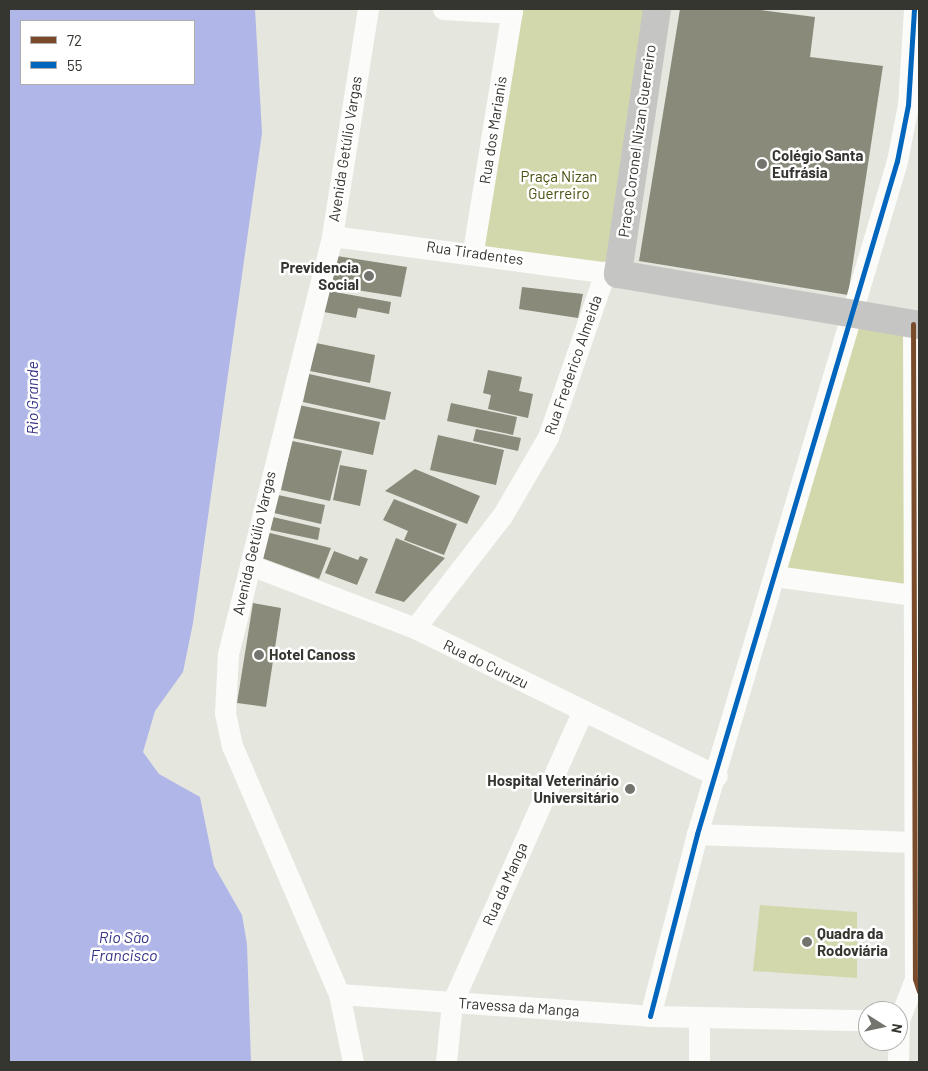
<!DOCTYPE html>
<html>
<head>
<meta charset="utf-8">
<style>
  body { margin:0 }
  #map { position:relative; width:928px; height:1071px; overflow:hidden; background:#e5e6de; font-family:Barlow,sans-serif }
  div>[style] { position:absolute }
  .green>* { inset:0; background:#d3d7ac }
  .water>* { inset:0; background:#b0b6e8 }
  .building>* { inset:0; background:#898a79 }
  .minor>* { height:21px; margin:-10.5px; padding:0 10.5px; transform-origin:10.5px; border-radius:10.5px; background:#fbfbfa }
  .major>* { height:28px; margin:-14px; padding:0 14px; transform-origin:14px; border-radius:14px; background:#c5c6c4 }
  .bus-1>* { height:5px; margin:-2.5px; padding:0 2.5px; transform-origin:2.5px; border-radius:2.5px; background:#7a4b2a }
  .bus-2>* { height:5px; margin:-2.5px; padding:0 2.5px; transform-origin:2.5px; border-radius:2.5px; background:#0065bd }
  .dots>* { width:14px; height:14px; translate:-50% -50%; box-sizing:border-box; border:2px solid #fff; border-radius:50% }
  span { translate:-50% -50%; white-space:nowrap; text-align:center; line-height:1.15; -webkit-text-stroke:5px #fff; paint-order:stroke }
  .street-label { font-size:15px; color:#353630 }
  .poi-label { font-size:15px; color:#353630; font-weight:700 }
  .left { translate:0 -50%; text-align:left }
  .right { translate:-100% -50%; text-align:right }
  .park-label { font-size:15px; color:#4b4f0f }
  .water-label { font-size:16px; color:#353489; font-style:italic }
  .frame { position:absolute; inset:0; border:10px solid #353630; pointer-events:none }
  .legend { position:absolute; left:20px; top:20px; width:175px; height:65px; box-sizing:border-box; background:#fff; border:1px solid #aeafac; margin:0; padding:6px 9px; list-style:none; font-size:15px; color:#353630 }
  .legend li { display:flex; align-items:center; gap:10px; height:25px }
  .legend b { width:25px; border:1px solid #aeafac }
  .north { position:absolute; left:858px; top:1001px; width:50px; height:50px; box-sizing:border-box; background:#fff; border:1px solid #aeafac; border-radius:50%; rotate:100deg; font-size:14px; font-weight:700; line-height:20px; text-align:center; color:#353630 }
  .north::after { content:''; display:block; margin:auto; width:18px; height:22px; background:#73746d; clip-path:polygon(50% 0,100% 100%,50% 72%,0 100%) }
</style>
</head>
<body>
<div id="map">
  <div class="green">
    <i style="clip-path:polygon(521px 9px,653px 9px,615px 268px,480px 248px)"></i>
    <i style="clip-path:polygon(849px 315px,913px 324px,912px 595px,775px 576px)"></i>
    <i style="clip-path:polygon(760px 905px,857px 912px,857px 978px,753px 971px)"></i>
  </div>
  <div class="water">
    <i style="clip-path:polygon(evenodd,9px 9px,255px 9px,262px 133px,193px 623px,183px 672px,155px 711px,143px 752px,159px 774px,200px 797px,214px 866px,242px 915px,247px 944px,251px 1062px,9px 1062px,9px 9px,21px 21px,194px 21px,194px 84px,21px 84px,21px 21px)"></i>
  </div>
  <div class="building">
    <i style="clip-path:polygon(680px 9px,753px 9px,815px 17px,810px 57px,883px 66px,848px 295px,639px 261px)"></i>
    <i style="clip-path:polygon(337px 256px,407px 267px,401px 297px,331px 286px)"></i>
    <i style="clip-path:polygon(522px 287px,583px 294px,578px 318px,519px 309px)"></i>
    <i style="clip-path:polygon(329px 291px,391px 302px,389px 314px,358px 308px,356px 318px,324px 312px)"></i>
    <i style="clip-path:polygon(316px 343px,375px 355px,370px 383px,310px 371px)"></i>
    <i style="clip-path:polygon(488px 370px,522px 377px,519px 391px,533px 394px,528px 418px,488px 409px,491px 395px,483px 393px)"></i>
    <i style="clip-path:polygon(309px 374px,391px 392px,385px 420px,303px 402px)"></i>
    <i style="clip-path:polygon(451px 403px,517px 417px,513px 435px,447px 421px)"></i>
    <i style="clip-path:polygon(299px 405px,380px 422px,373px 455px,293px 438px)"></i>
    <i style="clip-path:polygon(476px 429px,521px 438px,518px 451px,473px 441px)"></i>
    <i style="clip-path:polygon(438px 435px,504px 450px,496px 485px,430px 470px)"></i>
    <i style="clip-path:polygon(292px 441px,342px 451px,330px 501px,281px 490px)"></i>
    <i style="clip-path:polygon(340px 465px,367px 470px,360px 506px,333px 500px)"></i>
    <i style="clip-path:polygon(415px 469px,480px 496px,467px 524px,385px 491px)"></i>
    <i style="clip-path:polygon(278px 495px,325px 505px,321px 524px,274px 513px)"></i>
    <i style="clip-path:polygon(394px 499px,457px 524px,444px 555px,404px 540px,408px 531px,383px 520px)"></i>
    <i style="clip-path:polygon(273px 517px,320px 528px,318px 540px,270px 530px)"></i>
    <i style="clip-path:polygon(266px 532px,331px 548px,319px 579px,262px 558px)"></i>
    <i style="clip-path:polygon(396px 538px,445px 558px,404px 602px,375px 593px)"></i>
    <i style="clip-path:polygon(334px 551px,358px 560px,360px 556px,368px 559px,357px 585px,325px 573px)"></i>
    <i style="clip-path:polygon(253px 603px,281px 608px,266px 707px,237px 703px)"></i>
  </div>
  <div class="minor">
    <i style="left:443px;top:9px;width:69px;rotate:3.3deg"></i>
    <i style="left:332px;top:236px;width:289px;rotate:7.6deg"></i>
    <i style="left:473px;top:251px;width:245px;rotate:-80.8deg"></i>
    <i style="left:913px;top:324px;width:655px;rotate:89.83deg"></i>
    <i style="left:915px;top:979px;width:13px;rotate:72deg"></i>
    <i style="left:250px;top:565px;width:177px;rotate:20.9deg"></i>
    <i style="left:415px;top:628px;width:336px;rotate:26.1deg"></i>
    <i style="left:775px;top:576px;width:138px;rotate:7.9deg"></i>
    <i style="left:415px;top:628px;width:142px;rotate:-52.2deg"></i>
    <i style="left:502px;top:516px;width:91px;rotate:-59.8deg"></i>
    <i style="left:548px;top:437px;width:175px;rotate:-70.9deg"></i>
    <i style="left:697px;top:834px;width:222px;rotate:2.1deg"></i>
    <i style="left:339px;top:994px;width:312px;rotate:4deg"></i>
    <i style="left:650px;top:1016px;width:218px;rotate:1.1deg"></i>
    <i style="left:650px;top:1016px;width:188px;rotate:-75.5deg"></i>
    <i style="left:697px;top:834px;width:702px;rotate:-73.45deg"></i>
    <i style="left:897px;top:161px;width:57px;rotate:-78.9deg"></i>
    <i style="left:908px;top:105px;width:96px;rotate:-86.4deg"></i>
    <i style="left:353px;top:1062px;width:69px;rotate:-101.6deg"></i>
    <i style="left:339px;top:994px;width:270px;rotate:-113.3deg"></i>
    <i style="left:232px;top:746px;width:34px;rotate:-102deg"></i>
    <i style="left:225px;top:713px;width:59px;rotate:-87.1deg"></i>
    <i style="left:228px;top:654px;width:431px;rotate:-76deg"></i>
    <i style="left:332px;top:236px;width:230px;rotate:-81deg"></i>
    <i style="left:446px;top:1062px;width:59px;rotate:-84.2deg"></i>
    <i style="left:452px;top:1003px;width:321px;rotate:-65.9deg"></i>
    <i style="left:699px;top:1062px;width:44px;rotate:-90deg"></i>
    <i style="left:898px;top:1062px;width:42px;rotate:-88.6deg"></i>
    <i style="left:899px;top:1020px;width:44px;rotate:-68.7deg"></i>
  </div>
  <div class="major">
    <i style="left:657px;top:9px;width:268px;rotate:98.4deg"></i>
    <i style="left:618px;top:274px;width:305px;rotate:9.6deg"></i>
  </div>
  <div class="bus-1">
    <i style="left:913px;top:324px;width:655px;rotate:89.83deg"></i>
    <i style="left:915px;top:979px;width:13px;rotate:72deg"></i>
  </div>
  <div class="bus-2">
    <i style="left:650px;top:1016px;width:188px;rotate:-75.5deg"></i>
    <i style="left:697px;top:834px;width:702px;rotate:-73.45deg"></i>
    <i style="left:897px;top:161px;width:57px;rotate:-78.9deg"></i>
    <i style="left:908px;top:105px;width:96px;rotate:-86.4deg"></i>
  </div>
  <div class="dots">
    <i style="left:762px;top:164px;background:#73746d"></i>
    <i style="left:369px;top:276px;background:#73746d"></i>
    <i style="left:259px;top:655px;background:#73746d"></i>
    <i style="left:630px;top:789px;background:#73746d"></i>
    <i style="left:807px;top:942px;background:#73746d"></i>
  </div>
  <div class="street-label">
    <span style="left:493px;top:130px;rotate:-81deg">Rua dos Marianis</span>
    <span style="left:637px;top:141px;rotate:-82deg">Praça Coronel Nizan Guerreiro</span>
    <span style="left:345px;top:149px;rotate:-81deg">Avenida Getúlio Vargas</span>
    <span style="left:475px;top:253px;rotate:8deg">Rua Tiradentes</span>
    <span style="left:573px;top:365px;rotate:-71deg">Rua Frederico Almeida</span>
    <span style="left:254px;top:543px;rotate:-77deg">Avenida Getúlio Vargas</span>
    <span style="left:486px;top:664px;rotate:26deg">Rua do Curuzu</span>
    <span style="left:505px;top:884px;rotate:-66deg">Rua da Manga</span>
    <span style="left:519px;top:1007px;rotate:4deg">Travessa da Manga</span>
  </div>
  <div class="poi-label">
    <span class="left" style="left:772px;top:164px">Colégio Santa<br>Eufrásia</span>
    <span class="right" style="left:359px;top:276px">Previdencia<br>Social</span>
    <span class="left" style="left:269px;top:655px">Hotel Canoss</span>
    <span class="right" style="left:619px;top:789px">Hospital Veterinário<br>Universitário</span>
    <span class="left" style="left:817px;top:942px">Quadra da<br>Rodoviária</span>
  </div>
  <div class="park-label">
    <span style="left:559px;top:185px">Praça Nizan<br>Guerreiro</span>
  </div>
  <div class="water-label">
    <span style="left:32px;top:398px;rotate:-90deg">Rio Grande</span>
    <span style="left:124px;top:946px">Rio São<br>Francisco</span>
  </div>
  <div class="frame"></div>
  <ul class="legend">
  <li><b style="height:6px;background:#7a4b2a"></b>72</li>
  <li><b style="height:6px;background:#0065bd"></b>55</li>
  </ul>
  <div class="north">N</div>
</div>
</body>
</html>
